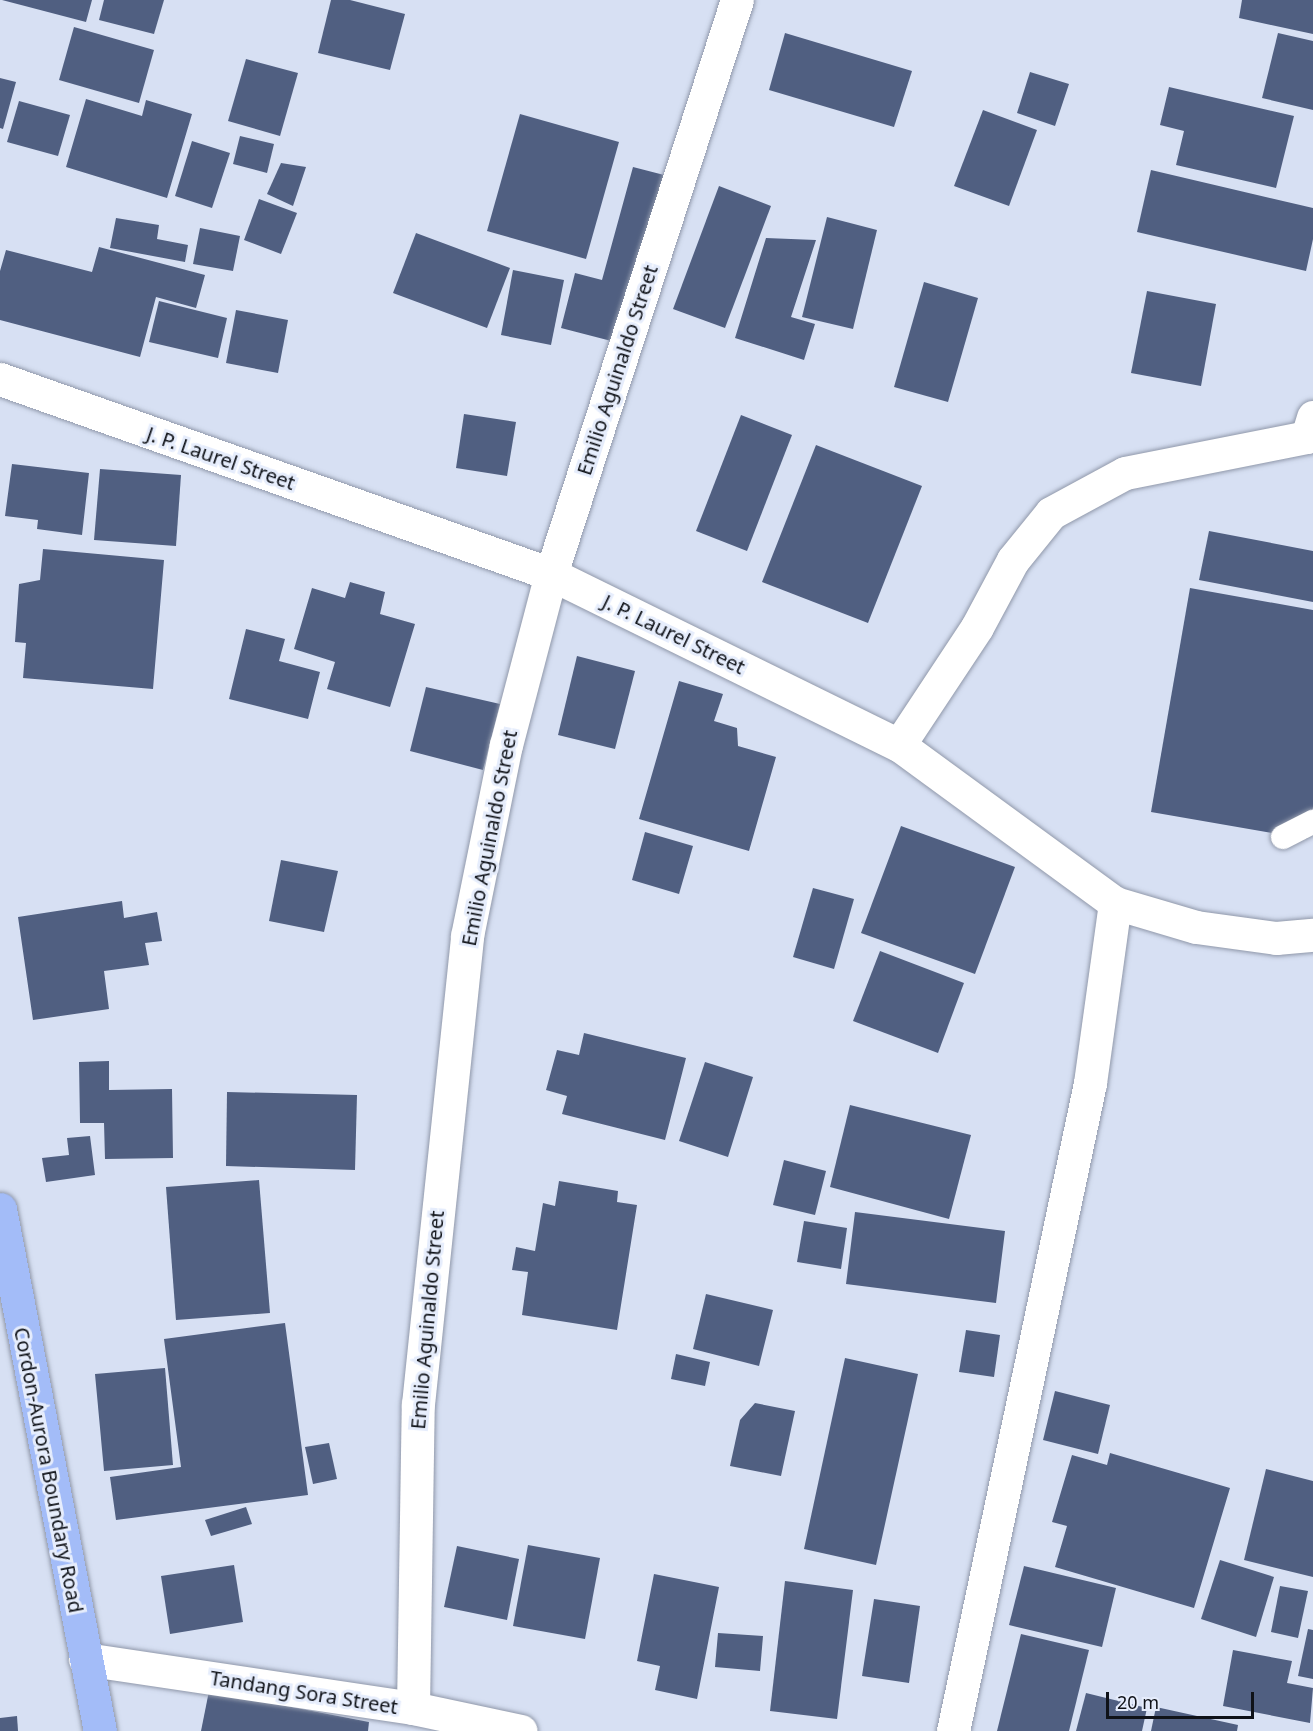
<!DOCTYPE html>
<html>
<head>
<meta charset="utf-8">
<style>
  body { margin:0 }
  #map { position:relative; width:1313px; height:1731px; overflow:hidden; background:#d7e0f3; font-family:"Noto Sans",sans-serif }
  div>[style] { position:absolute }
  .building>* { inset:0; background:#505f81 }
  .roads { filter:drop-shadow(0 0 2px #9098aa) drop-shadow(0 0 2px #9098aa) }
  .service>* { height:24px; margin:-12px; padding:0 12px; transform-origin:12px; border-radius:12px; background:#fff }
  .minor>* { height:33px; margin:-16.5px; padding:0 16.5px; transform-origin:16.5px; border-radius:16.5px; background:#fff }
  .primary>* { height:33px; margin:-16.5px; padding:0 16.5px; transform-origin:16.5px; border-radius:16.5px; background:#a3bcf8 }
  span { translate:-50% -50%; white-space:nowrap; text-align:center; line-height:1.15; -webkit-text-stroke:6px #e6edfc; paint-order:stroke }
  .street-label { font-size:20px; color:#0f1218 }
  .scale { position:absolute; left:1106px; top:1692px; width:148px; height:27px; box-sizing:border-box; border:3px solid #0f1218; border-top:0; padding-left:8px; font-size:18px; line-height:21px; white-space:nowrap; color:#0f1218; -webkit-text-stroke:4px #e6edfc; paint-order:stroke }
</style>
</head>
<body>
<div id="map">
  <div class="building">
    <i style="clip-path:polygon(2px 0,92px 0,86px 22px)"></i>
    <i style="clip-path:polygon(104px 0,164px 0,154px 34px,99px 20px)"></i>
    <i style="clip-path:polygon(331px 0,350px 0,405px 14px,390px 70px,318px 53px)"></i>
    <i style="clip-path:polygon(1242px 0,1313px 0,1313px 34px,1239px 18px)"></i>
    <i style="clip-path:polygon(74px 27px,154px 50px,139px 103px,59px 80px)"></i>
    <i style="clip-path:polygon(785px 33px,912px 71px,894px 127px,769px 90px)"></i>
    <i style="clip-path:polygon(1278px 33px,1313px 41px,1313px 110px,1262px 98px)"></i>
    <i style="clip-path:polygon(246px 59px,298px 73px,280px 136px,228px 121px)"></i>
    <i style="clip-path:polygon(1030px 72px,1069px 84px,1055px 126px,1017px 113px)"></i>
    <i style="clip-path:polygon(0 78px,16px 82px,3px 129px,0 128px)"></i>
    <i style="clip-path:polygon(1169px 87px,1294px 116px,1276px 188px,1176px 165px,1184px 131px,1160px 125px)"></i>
    <i style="clip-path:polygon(86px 99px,142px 116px,146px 100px,192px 114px,167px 198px,66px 167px)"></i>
    <i style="clip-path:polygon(19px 101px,70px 115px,58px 156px,7px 142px)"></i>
    <i style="clip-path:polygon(983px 110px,1037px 130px,1009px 206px,954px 186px)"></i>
    <i style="clip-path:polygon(520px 114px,619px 142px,586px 259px,487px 231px)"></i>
    <i style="clip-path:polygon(240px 136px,274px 144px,267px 173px,233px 164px)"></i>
    <i style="clip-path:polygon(192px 141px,230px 153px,212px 208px,175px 196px)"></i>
    <i style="clip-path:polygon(281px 163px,306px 167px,293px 206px,267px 194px)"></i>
    <i style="clip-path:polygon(633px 167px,664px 175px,619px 343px,561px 328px,575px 273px,602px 280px)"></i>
    <i style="clip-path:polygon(1151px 170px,1313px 208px,1313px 239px,1306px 271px,1137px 232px)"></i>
    <i style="clip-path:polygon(719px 186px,771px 206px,725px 328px,673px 309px)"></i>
    <i style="clip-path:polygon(259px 199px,297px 213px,281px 254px,244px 240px)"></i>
    <i style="clip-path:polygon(827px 217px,877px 230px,853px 329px,802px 317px)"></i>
    <i style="clip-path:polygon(116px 218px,159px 225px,157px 239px,188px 245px,185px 262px,110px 248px)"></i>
    <i style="clip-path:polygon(200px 228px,240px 236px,233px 271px,193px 264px)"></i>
    <i style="clip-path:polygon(416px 233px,510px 268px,487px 328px,393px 293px)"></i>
    <i style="clip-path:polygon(766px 238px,816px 240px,791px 317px,815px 324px,804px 360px,735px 338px)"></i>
    <i style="clip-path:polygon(99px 247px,205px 275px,196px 308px,156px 297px,140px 357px,0 320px,0 271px,6px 250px,92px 272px)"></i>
    <i style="clip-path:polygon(513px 270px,564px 280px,551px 345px,501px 335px)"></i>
    <i style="clip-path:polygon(924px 282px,978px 298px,948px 402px,894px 387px)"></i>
    <i style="clip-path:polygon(1147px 291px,1216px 304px,1201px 386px,1131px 373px)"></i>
    <i style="clip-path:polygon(159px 301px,227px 318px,218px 358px,149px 342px)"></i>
    <i style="clip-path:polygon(236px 310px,288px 320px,278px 373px,226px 363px)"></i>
    <i style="clip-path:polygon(464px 414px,516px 422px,507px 476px,456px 468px)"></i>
    <i style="clip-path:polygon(741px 415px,792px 435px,747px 551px,696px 531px)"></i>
    <i style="clip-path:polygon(816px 445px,922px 486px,868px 623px,762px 582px)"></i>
    <i style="clip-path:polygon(12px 464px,89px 473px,82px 535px,37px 529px,38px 520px,5px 516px)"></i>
    <i style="clip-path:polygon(100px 469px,181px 475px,176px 546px,94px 540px)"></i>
    <i style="clip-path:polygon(1209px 531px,1313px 551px,1313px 602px,1199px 580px)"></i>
    <i style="clip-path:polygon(43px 549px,164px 560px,153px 689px,23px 678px,26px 643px,15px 642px,19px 584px,40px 580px)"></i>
    <i style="clip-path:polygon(350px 582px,385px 592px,380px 614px,415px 624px,390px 707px,327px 689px,335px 662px,294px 649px,312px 588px,345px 598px)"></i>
    <i style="clip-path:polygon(1190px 588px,1313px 610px,1313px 807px,1307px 839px,1151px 812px)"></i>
    <i style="clip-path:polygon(246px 629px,285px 639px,279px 661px,320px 672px,308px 719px,229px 699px)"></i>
    <i style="clip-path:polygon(577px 656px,635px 671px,615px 749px,558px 735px)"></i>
    <i style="clip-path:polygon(679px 681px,723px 694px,714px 721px,737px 728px,738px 746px,776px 757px,749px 851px,639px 819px)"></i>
    <i style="clip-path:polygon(426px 687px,500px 704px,483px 770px,410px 751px)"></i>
    <i style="clip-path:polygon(901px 826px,1015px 867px,975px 974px,861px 933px)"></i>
    <i style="clip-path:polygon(645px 832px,693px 846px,679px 894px,632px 880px)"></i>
    <i style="clip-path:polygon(281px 860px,338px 871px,324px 932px,269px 921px)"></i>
    <i style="clip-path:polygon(813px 888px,854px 899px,834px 969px,793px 957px)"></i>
    <i style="clip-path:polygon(122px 901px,124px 918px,157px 912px,162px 941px,145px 943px,149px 965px,104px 971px,109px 1009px,33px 1020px,18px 917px)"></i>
    <i style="clip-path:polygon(880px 951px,964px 983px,938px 1053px,853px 1021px)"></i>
    <i style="clip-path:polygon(584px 1033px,686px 1058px,665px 1140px,562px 1114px,567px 1096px,546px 1090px,557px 1050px,579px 1055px)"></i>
    <i style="clip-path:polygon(109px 1061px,109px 1090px,172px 1089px,173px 1158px,105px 1159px,104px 1123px,80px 1123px,79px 1062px)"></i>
    <i style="clip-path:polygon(705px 1062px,753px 1077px,728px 1157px,679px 1141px)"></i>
    <i style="clip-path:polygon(227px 1092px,357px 1095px,355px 1170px,226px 1166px)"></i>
    <i style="clip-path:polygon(850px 1105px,971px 1135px,949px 1219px,830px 1187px)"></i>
    <i style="clip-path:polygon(90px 1136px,95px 1175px,46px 1182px,42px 1158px,69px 1155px,67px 1138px)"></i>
    <i style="clip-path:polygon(784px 1160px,826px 1171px,815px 1215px,773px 1205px)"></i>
    <i style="clip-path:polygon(259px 1180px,270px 1313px,176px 1320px,166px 1187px)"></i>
    <i style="clip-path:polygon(559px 1181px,618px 1191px,617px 1202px,637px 1205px,617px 1330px,522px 1315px,528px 1272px,512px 1270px,516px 1247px,535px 1251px,543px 1203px,555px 1206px)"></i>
    <i style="clip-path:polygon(855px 1212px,1005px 1231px,996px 1303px,846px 1284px)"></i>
    <i style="clip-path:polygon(804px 1221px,847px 1228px,841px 1269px,797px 1262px)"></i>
    <i style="clip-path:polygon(706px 1294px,773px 1310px,759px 1366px,693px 1349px)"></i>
    <i style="clip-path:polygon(285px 1323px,308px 1495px,116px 1520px,110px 1477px,181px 1467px,164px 1339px)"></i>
    <i style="clip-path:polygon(966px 1330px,1000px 1335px,994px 1377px,959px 1372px)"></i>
    <i style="clip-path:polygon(676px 1354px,710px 1362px,705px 1386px,671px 1379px)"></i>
    <i style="clip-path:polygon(845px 1358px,918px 1374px,876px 1565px,804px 1549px)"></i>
    <i style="clip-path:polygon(165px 1368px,173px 1465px,104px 1471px,95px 1374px)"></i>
    <i style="clip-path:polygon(1055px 1391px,1110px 1405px,1098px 1454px,1043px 1440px)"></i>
    <i style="clip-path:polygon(755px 1403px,795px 1411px,781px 1476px,730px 1466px,740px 1420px)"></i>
    <i style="clip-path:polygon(329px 1443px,337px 1479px,313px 1484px,305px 1447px)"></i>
    <i style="clip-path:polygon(1110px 1453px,1230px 1488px,1194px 1608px,1055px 1567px,1067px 1526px,1052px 1522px,1072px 1455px,1107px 1465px)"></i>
    <i style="clip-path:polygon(1266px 1469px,1313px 1481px,1313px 1577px,1244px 1560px)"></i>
    <i style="clip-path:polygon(246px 1507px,252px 1524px,211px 1536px,205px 1520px)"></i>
    <i style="clip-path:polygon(528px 1545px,600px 1558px,585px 1639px,513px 1626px)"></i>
    <i style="clip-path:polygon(457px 1546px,519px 1559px,507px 1620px,444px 1607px)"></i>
    <i style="clip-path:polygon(1220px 1560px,1274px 1577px,1256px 1637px,1201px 1619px)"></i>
    <i style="clip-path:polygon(234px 1565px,243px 1622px,170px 1634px,161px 1576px)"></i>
    <i style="clip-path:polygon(1024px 1566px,1116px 1588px,1102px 1647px,1009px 1625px)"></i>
    <i style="clip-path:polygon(654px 1574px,719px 1587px,697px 1699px,655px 1690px,660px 1666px,637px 1661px)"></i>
    <i style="clip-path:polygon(785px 1581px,853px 1590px,837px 1719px,770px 1711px)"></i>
    <i style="clip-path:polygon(1280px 1586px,1308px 1591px,1298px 1638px,1271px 1632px)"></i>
    <i style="clip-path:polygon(874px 1599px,920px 1606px,909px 1683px,862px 1676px)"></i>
    <i style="clip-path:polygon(1308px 1629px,1313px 1630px,1313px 1679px,1298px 1676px)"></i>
    <i style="clip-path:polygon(718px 1633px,763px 1636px,760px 1671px,715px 1667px)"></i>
    <i style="clip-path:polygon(1021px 1634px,1089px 1650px,1069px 1731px,997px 1731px)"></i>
    <i style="clip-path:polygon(1233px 1650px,1292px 1661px,1287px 1683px,1313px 1688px,1310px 1723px,1223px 1706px)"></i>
    <i style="clip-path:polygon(209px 1691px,369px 1722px,368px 1731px,201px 1731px)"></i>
    <i style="clip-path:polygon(1086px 1693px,1147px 1708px,1142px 1731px,1076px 1731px)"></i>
    <i style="clip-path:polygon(1156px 1707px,1238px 1725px,1237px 1731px,1151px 1731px)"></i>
    <i style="clip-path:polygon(17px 1716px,18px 1731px,0 1731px,0 1718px)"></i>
  </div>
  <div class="roads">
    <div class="service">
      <i style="left:1283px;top:837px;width:34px;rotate:-27deg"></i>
    </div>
    <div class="minor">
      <i style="left:0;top:379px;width:584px;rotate:19.49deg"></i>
      <i style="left:551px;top:574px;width:388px;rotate:26.2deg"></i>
      <i style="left:899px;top:745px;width:268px;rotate:36.2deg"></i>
      <i style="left:1115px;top:903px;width:84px;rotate:16.5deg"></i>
      <i style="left:1196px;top:927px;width:81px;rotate:7.8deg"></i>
      <i style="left:1276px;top:938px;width:37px;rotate:-5deg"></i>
      <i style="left:899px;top:745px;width:141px;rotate:-56.5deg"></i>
      <i style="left:977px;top:627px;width:76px;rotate:-61.8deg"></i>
      <i style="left:1013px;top:560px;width:60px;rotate:-51deg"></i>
      <i style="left:1051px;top:513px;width:84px;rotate:-28.4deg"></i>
      <i style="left:1125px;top:473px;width:186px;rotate:-11.2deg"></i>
      <i style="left:1307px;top:437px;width:21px;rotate:-73deg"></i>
      <i style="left:85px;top:1659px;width:332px;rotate:8.5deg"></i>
      <i style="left:413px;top:1708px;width:110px;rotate:12deg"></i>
      <i style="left:413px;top:1708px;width:304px;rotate:-89.1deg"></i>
      <i style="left:418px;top:1404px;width:471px;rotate:-84deg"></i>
      <i style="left:467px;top:936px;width:195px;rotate:-78.5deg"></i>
      <i style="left:506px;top:745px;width:177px;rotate:-75.3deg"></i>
      <i style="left:551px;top:574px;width:603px;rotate:-72.05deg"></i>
      <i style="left:953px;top:1731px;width:662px;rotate:-78.06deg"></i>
      <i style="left:1090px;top:1083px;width:182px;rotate:-82.1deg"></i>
    </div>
    <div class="primary">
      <i style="left:0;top:1209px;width:531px;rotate:79.16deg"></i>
    </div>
  </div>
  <div class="street-label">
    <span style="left:617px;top:370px;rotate:-72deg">Emilio Aguinaldo Street</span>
    <span style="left:221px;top:458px;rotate:19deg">J. P. Laurel Street</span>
    <span style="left:674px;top:634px;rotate:26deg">J. P. Laurel Street</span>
    <span style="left:489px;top:838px;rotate:-79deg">Emilio Aguinaldo Street</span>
    <span style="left:427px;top:1320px;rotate:-85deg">Emilio Aguinaldo Street</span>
    <span style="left:49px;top:1470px;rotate:79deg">Cordon-Aurora Boundary Road</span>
    <span style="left:304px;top:1692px;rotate:9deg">Tandang Sora Street</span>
  </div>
  <div class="scale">20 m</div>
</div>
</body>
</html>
